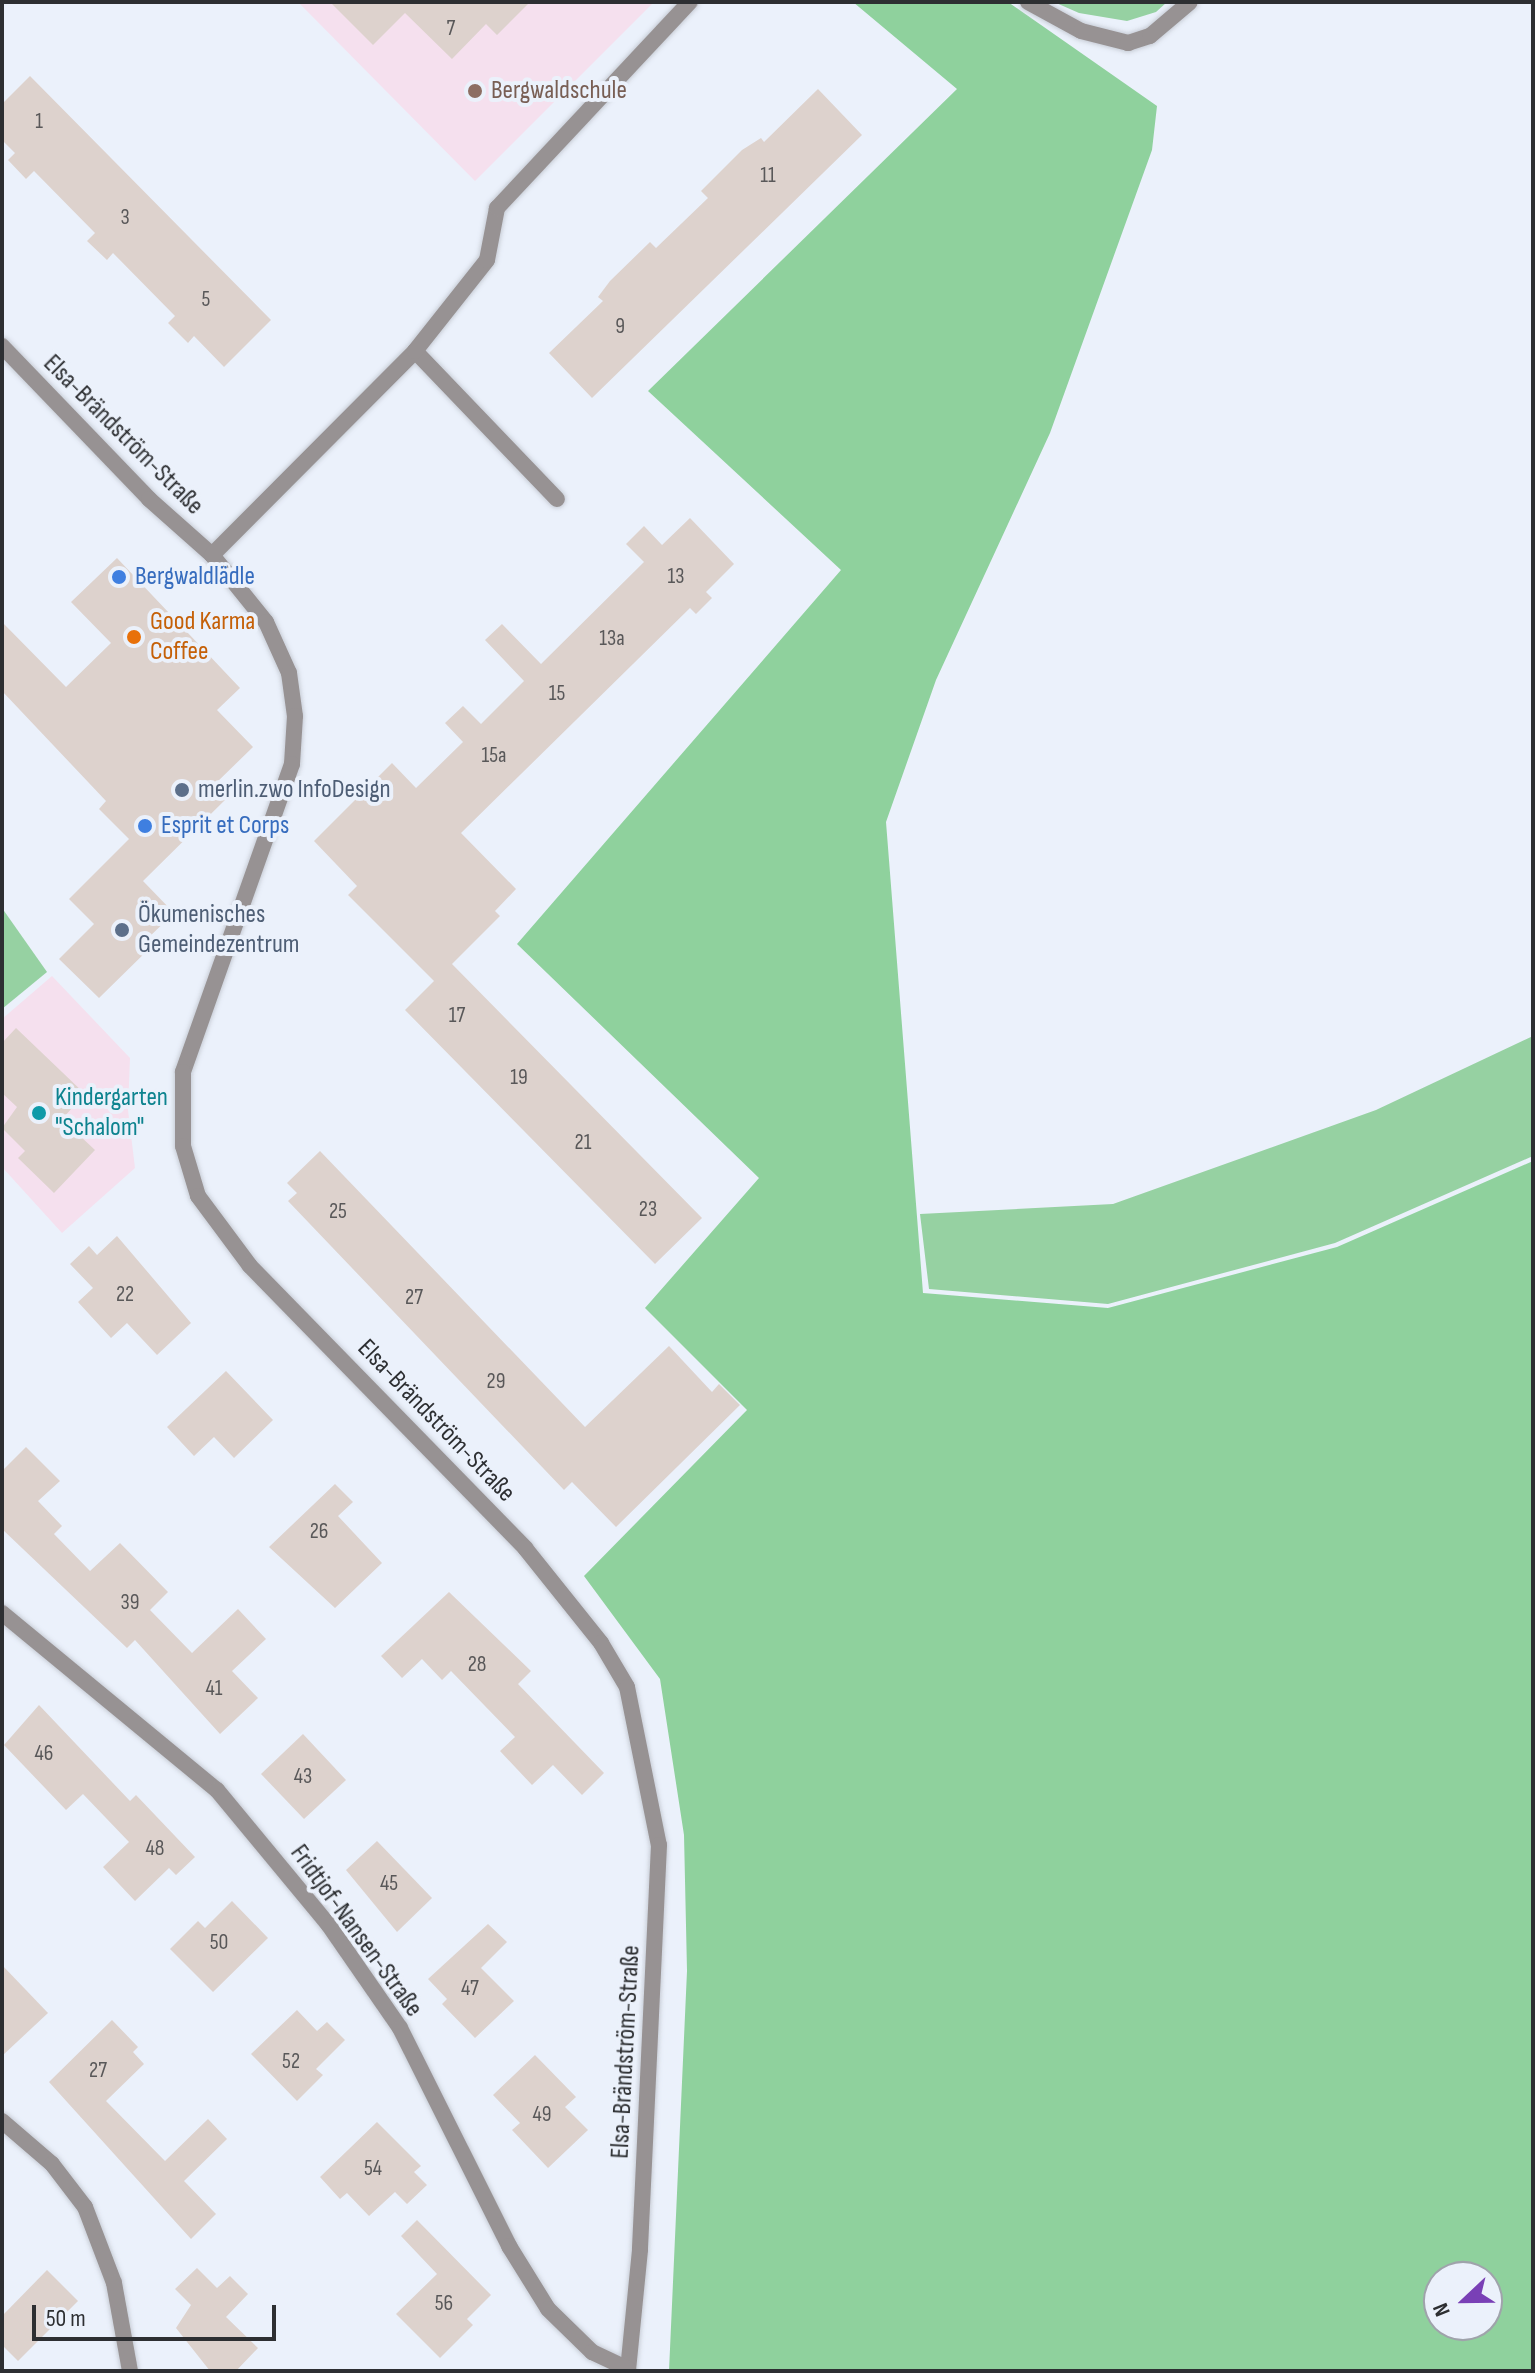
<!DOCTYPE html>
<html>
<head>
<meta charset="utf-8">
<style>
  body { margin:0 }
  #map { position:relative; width:1535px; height:2373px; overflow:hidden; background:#ebf1fb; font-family:"Sofia Sans Condensed",sans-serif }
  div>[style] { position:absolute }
  .education>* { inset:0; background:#f5e0ee }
  .green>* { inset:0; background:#96d1a2 }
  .forest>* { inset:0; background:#8fd19d }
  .building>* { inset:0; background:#ddd2cd }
  .roads { filter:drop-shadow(0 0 2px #c9ced7) drop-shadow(0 0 2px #c9ced7) }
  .minor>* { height:16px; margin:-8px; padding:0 8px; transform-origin:8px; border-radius:8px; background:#979293 }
  .dots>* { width:22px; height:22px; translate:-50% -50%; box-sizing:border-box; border:4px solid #ebf1fb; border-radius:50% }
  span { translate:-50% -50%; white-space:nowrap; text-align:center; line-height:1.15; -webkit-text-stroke:8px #ebf1fb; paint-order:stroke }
  .number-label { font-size:22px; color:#595859 }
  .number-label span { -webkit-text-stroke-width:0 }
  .education-label { font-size:26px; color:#785e54 }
  .left { translate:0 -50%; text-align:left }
  .street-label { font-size:26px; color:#2d2f32 }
  .shop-label { font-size:26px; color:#366cbe }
  .food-label { font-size:26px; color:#c56008 }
  .service-label { font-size:26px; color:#4e5e75 }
  .culture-label { font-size:26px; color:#0d838f }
  .frame { position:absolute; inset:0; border:4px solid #2d2f32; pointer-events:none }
  .north { position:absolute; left:1423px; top:2261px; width:80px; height:80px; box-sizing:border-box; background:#ebf1fb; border:2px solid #9fa3ab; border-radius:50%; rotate:248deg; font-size:22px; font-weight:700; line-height:32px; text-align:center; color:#2d2f32 }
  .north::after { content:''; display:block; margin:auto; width:28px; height:36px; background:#7940b6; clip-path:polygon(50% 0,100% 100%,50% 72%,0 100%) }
  .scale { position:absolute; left:32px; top:2305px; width:244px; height:36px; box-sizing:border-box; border:4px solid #2d2f32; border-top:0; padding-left:10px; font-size:24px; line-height:28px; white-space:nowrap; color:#2d2f32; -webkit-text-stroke:6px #ebf1fb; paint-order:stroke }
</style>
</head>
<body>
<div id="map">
  <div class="education">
    <i style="clip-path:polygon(298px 2px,654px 2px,475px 181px)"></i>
    <i style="clip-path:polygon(52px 976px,130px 1058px,128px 1110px,135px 1168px,62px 1233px,2px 1167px,2px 1019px)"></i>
  </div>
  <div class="green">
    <i style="clip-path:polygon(1054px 2px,1167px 2px,1156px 12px,1127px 21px,1079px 13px)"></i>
    <i style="clip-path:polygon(2px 908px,47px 972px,2px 1009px)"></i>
    <i style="clip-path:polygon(1533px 1036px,1533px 1156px,1335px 1243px,1108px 1304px,929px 1289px,920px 1214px,1113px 1204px,1376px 1110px)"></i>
  </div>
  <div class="forest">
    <i style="clip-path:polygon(evenodd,853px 2px,1008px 2px,1157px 106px,1152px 150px,1050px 433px,936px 680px,886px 822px,923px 1293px,1108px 1308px,1337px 1247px,1533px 1161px,1533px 2371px,669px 2371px,687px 1971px,684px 1835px,660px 1679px,584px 1576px,747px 1410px,645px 1308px,759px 1178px,517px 944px,841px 570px,648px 391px,957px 89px,853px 2px,1439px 2277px,1487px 2277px,1487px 2325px,1439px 2325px,1439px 2277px)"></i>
  </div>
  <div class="building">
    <i style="clip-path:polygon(330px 2px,530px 2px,497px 35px,486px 24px,452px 59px,405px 13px,373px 45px)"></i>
    <i style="clip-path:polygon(30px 76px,271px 320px,224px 367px,194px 336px,188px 343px,168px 323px,175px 316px,113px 253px,107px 260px,87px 241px,95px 233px,34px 171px,26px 179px,8px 160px,15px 153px,2px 140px,2px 104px)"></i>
    <i style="clip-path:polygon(818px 89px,862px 135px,592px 398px,549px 353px,603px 301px,598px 297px,610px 281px,650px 242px,656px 248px,708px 198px,701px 191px,742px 150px,761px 138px,764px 142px)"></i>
    <i style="clip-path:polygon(690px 518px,734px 564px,706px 592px,712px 598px,696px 614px,690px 608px,461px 833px,516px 889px,495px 911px,500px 916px,452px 964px,702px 1218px,655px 1264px,405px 1010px,434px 981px,348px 895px,357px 886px,314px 841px,392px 763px,416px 788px,463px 742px,445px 723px,463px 706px,481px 724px,524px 681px,485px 640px,502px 624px,541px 664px,644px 562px,626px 544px,644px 526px,662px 545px)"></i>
    <i style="clip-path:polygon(117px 558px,240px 688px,217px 710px,253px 747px,213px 786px,226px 799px,143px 881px,174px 913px,146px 940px,152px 946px,99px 998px,59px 959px,94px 924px,69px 899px,129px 839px,99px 809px,106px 801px,2px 691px,2px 622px,66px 687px,111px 643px,71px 602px)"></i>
    <i style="clip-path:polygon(16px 1028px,85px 1094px,62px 1119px,95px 1150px,54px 1193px,18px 1158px,25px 1151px,2px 1128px,17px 1107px,2px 1093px,2px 1043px)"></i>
    <i style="clip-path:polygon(320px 1151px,585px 1427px,669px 1346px,712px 1392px,719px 1384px,740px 1405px,616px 1527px,572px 1482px,564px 1490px,288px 1201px,297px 1193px,287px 1183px)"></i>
    <i style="clip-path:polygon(117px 1236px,191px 1323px,157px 1355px,127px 1323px,111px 1338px,78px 1302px,93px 1288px,70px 1264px,89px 1246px,97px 1255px)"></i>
    <i style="clip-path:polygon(226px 1371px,273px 1420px,234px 1458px,214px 1437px,194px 1456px,167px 1427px)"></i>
    <i style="clip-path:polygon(26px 1447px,60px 1481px,38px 1501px,62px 1526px,54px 1534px,90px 1571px,120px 1543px,168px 1592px,150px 1610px,192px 1653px,238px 1609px,266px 1639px,232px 1671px,258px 1698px,220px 1734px,135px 1640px,127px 1648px,2px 1529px,2px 1471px)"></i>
    <i style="clip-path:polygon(335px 1484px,353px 1502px,338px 1516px,382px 1563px,335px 1608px,269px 1547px)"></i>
    <i style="clip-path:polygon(449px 1592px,531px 1671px,518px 1684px,604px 1773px,582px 1795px,553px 1765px,532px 1785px,500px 1751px,515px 1737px,451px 1671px,442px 1680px,422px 1659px,402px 1678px,381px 1656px)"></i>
    <i style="clip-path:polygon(39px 1705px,130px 1801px,136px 1795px,195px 1857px,176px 1875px,169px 1868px,135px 1901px,103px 1867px,129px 1842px,83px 1794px,66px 1810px,4px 1745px)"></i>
    <i style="clip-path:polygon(303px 1734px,346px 1780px,304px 1819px,261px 1774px)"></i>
    <i style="clip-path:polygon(377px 1841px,432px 1898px,397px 1932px,346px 1870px)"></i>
    <i style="clip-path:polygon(232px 1901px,268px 1938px,213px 1992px,170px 1949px,198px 1921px,205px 1928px)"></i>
    <i style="clip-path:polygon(488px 1924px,507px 1942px,481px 1968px,514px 2001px,475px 2038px,442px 2004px,447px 1999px,428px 1979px)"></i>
    <i style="clip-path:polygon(2px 1965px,48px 2013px,2px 2056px)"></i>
    <i style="clip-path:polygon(297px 2010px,317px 2031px,327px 2022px,345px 2040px,316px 2069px,323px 2075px,297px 2101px,251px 2054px)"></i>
    <i style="clip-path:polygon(112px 2020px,138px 2047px,133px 2052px,144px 2064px,106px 2101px,165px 2161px,208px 2119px,227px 2139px,184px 2181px,216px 2214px,191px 2239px,49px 2082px)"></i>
    <i style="clip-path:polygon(535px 2055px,576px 2097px,565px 2107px,588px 2130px,548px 2168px,512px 2130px,520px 2123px,493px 2095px)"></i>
    <i style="clip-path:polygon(377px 2122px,421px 2166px,414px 2172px,427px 2185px,407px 2204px,395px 2192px,369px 2216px,347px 2193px,340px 2199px,320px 2177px)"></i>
    <i style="clip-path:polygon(417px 2220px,491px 2295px,467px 2319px,473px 2325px,440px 2358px,396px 2314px,437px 2274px,401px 2236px)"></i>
    <i style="clip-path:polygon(197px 2268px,217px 2288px,230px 2276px,248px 2294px,226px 2317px,258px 2348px,236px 2371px,210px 2371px,176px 2328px,191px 2305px,175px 2289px)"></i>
    <i style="clip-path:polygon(47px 2270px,78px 2301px,18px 2361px,2px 2345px,2px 2316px)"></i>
  </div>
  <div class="roads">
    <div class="minor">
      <i style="left:1028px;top:2px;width:60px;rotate:28.7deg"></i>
      <i style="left:1081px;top:31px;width:49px;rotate:14.3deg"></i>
      <i style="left:1128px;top:43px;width:23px;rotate:-18deg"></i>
      <i style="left:1150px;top:36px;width:52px;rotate:-40.4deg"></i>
      <i style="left:2px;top:346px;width:212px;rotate:46.1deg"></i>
      <i style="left:149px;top:499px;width:84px;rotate:41.6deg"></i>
      <i style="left:212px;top:555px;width:86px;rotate:51.1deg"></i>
      <i style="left:266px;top:622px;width:56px;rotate:65.7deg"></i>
      <i style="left:289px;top:673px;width:43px;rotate:82.1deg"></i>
      <i style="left:295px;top:716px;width:48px;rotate:93.6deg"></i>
      <i style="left:292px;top:764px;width:327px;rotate:109.5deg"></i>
      <i style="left:183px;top:1072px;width:74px;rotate:90deg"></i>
      <i style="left:183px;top:1146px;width:52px;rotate:73.3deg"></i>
      <i style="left:198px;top:1196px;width:87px;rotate:53.4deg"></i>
      <i style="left:250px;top:1266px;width:394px;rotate:45.7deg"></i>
      <i style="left:525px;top:1548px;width:122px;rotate:51.3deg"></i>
      <i style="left:601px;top:1643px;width:51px;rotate:59.4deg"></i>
      <i style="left:627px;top:1687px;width:161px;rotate:78.6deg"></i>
      <i style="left:659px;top:1845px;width:405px;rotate:92.7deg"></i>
      <i style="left:640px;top:2250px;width:122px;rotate:95.7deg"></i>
      <i style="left:415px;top:351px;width:205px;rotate:46.2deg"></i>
      <i style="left:212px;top:555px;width:288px;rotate:-45.1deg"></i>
      <i style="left:415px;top:351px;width:116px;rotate:-51.6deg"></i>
      <i style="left:487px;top:260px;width:53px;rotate:-79.1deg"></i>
      <i style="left:497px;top:208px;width:282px;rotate:-46.9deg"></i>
      <i style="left:2px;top:1613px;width:278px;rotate:39.5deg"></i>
      <i style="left:217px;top:1790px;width:174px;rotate:50.4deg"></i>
      <i style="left:328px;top:1924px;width:126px;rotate:55.3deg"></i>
      <i style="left:400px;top:2028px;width:244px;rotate:63.4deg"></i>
      <i style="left:509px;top:2246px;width:74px;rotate:58.2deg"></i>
      <i style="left:548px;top:2309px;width:62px;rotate:44.3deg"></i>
      <i style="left:592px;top:2352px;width:40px;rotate:25deg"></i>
      <i style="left:2px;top:2121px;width:66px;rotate:40.7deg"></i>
      <i style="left:52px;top:2164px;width:54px;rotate:52.5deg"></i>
      <i style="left:85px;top:2207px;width:81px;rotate:69.1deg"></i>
      <i style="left:114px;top:2283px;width:89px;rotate:79.7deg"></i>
    </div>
  </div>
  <div class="dots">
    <i style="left:475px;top:91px;background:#8d6e63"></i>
    <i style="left:119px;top:577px;background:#3f7fe0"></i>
    <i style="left:134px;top:637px;background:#e8710a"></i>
    <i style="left:182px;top:790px;background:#5c6f8a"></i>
    <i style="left:145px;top:826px;background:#3f7fe0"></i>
    <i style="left:122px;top:930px;background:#5c6f8a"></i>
    <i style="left:39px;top:1113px;background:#0f9aa8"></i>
  </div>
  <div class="number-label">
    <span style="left:451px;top:29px">7</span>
    <span style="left:39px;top:122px">1</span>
    <span style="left:768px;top:176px">11</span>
    <span style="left:125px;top:218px">3</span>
    <span style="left:206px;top:300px">5</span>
    <span style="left:620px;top:327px">9</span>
    <span style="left:676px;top:577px">13</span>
    <span style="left:612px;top:639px">13a</span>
    <span style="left:557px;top:694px">15</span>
    <span style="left:494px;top:756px">15a</span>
    <span style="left:457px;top:1016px">17</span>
    <span style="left:519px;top:1078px">19</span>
    <span style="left:583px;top:1143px">21</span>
    <span style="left:648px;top:1210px">23</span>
    <span style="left:338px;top:1212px">25</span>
    <span style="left:125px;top:1295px">22</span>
    <span style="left:414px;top:1298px">27</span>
    <span style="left:496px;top:1382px">29</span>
    <span style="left:319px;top:1532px">26</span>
    <span style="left:130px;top:1603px">39</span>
    <span style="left:477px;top:1665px">28</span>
    <span style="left:214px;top:1689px">41</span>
    <span style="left:44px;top:1754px">46</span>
    <span style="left:303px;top:1777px">43</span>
    <span style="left:155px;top:1849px">48</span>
    <span style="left:389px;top:1884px">45</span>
    <span style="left:219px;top:1943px">50</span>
    <span style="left:470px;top:1989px">47</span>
    <span style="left:291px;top:2062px">52</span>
    <span style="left:98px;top:2071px">27</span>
    <span style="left:542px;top:2115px">49</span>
    <span style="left:373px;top:2169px">54</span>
    <span style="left:444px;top:2304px">56</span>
  </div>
  <div class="education-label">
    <span class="left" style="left:491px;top:91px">Bergwaldschule</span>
  </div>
  <div class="street-label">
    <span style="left:123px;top:435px;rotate:45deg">Elsa-Brändström-Straße</span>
    <span style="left:436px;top:1421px;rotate:46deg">Elsa-Brändström-Straße</span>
    <span style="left:356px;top:1931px;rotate:54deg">Fridtjof-Nansen-Straße</span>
    <span style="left:626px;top:2052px;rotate:-87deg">Elsa-Brändström-Straße</span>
  </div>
  <div class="shop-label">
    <span class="left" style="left:135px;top:577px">Bergwaldlädle</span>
    <span class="left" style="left:161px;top:826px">Esprit et Corps</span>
  </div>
  <div class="food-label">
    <span class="left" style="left:150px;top:637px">Good Karma<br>Coffee</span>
  </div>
  <div class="service-label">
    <span class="left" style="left:198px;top:790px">merlin.zwo InfoDesign</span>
    <span class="left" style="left:138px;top:930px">Ökumenisches<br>Gemeindezentrum</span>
  </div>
  <div class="culture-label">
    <span class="left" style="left:55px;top:1113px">Kindergarten<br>"Schalom"</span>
  </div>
  <div class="frame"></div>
  <div class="north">N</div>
  <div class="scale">50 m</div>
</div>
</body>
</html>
